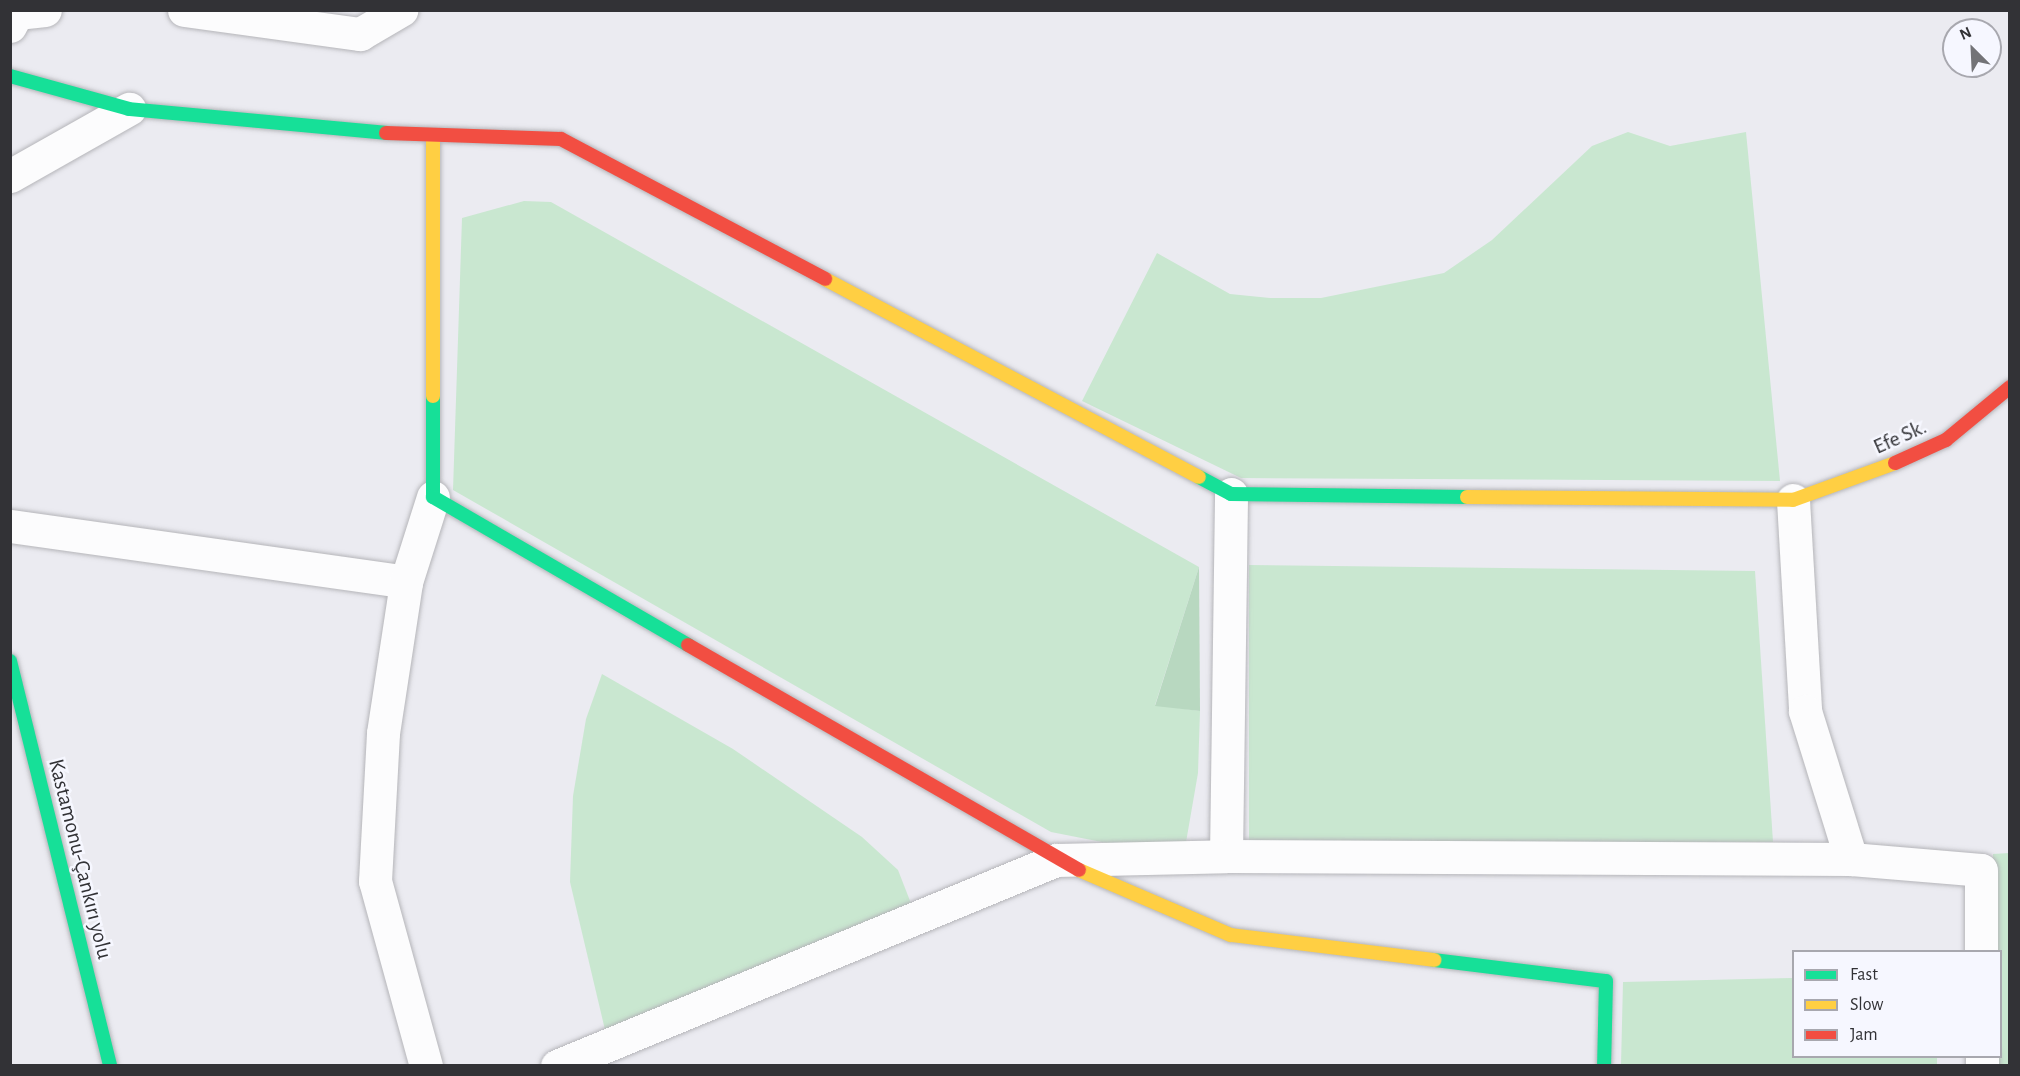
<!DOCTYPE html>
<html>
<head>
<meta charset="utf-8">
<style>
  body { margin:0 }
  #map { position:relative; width:2020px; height:1076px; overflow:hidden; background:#ebebf1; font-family:"Alegreya Sans",sans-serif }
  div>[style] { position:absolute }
  .green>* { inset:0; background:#c9e7d0 }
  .forest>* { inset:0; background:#b8d8c0 }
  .roads { filter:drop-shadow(0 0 2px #b5b5b9) drop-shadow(0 0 2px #b5b5b9) }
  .street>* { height:33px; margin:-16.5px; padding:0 16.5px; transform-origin:16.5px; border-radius:16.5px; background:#fcfcfd }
  .fast>* { height:14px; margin:-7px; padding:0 7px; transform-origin:7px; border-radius:7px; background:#16e098 }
  .slow>* { height:14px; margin:-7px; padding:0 7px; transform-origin:7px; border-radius:7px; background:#ffcf43 }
  .jam>* { height:14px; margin:-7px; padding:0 7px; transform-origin:7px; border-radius:7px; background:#f24e42 }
  span { translate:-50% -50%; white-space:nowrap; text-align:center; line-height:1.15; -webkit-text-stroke:5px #f6f7ff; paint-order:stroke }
  .street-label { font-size:22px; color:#323236 }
  .frame { position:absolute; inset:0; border:12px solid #323236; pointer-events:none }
  .legend { position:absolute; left:1792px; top:950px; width:210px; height:108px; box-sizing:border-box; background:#f6f7ff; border:2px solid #a8a8af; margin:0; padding:8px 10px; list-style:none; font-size:18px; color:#323236 }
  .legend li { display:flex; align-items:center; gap:12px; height:30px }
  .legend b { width:30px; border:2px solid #a8a8af }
  .north { position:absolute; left:1942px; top:18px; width:60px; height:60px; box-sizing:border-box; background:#f6f7ff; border:2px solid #a8a8af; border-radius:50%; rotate:336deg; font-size:16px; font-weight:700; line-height:24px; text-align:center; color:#323236 }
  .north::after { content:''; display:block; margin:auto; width:21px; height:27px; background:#737377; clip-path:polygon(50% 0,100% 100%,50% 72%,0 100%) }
</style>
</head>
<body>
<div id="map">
  <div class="green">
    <i style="clip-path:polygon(1628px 132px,1670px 146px,1746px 132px,1780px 481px,1241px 478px,1082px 401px,1157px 253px,1230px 294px,1270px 298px,1321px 298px,1444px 273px,1492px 240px,1592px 146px)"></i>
    <i style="clip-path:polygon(524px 201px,551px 202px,1199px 567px,1155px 705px,1200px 711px,1198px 773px,1185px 848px,1117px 845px,1051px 832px,453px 490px,462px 218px)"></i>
    <i style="clip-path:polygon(1249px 565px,1755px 571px,1773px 842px,1249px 842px)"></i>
    <i style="clip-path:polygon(602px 674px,733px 749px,862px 837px,898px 870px,912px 906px,606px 1034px,570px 882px,573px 796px,586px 719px)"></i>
    <i style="clip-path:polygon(2009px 853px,2009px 1065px,1993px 1065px,1993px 1057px,2000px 1056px,2000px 952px,1993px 951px,1993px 854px)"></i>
    <i style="clip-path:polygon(1793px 978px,1794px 1056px,1937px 1057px,1937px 1065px,1621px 1065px,1623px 982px)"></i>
  </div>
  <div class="forest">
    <i style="clip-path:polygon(1199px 567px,1200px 711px,1155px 706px)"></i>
  </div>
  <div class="roads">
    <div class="street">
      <i style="left:184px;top:10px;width:178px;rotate:7.8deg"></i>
      <i style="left:360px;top:34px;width:48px;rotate:-30.3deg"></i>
      <i style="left:10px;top:26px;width:15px;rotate:-62deg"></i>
      <i style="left:17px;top:13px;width:28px;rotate:-6deg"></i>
      <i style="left:10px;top:176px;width:137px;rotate:-29.4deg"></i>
      <i style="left:1793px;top:500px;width:211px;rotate:86.7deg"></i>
      <i style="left:1805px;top:711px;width:155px;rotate:72.7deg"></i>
      <i style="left:1851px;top:859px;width:130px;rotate:4.8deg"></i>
      <i style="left:1981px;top:870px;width:82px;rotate:90deg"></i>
      <i style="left:10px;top:526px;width:400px;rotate:8deg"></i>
      <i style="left:1226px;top:856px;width:362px;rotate:-89.2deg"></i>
      <i style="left:1982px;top:1056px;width:10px;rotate:90deg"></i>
      <i style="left:426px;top:1066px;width:192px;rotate:-105.4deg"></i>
      <i style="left:375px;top:881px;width:148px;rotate:-86.9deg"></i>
      <i style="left:383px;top:733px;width:153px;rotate:-81.3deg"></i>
      <i style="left:406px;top:582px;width:89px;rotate:-72.4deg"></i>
      <i style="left:557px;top:1066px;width:540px;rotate:-22.43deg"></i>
      <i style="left:1056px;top:860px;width:170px;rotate:-1.3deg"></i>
      <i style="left:1226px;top:856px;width:625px;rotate:0.28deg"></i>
    </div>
    <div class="fast">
      <i style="left:10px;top:76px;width:123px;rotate:15.5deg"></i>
      <i style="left:129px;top:109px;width:258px;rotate:5.3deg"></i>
      <i style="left:433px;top:396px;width:101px;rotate:90deg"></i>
      <i style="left:433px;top:497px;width:295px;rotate:30.1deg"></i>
      <i style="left:1199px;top:477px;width:36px;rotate:28deg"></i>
      <i style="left:1231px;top:494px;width:236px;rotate:0.7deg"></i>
      <i style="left:10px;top:661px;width:417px;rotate:76.1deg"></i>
      <i style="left:1434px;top:960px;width:173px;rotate:7deg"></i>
      <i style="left:1606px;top:981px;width:85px;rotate:91.3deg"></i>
    </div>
    <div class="slow">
      <i style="left:433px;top:137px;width:259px;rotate:90deg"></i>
      <i style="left:825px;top:279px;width:423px;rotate:27.9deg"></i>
      <i style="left:1467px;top:497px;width:326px;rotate:0.5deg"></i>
      <i style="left:1793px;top:500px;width:109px;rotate:-19.9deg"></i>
      <i style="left:1079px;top:870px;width:165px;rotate:23.2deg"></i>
      <i style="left:1231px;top:935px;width:205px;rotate:7deg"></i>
    </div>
    <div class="jam">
      <i style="left:386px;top:133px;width:175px;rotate:2deg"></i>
      <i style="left:561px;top:139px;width:299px;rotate:27.9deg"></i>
      <i style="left:1895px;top:463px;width:56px;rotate:-24.3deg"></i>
      <i style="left:1946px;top:440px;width:83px;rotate:-39.6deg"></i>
      <i style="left:688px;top:645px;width:451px;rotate:29.9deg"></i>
    </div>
  </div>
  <div class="street-label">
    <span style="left:1900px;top:437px;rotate:-24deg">Efe Sk.</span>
    <span style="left:80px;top:859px;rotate:76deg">Kastamonu-Çankırı yolu</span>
  </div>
  <div class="frame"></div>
  <ul class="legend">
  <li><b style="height:8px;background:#16e098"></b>Fast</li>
  <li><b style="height:8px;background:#ffcf43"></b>Slow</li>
  <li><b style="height:8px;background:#f24e42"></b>Jam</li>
  </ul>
  <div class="north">N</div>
</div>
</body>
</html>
